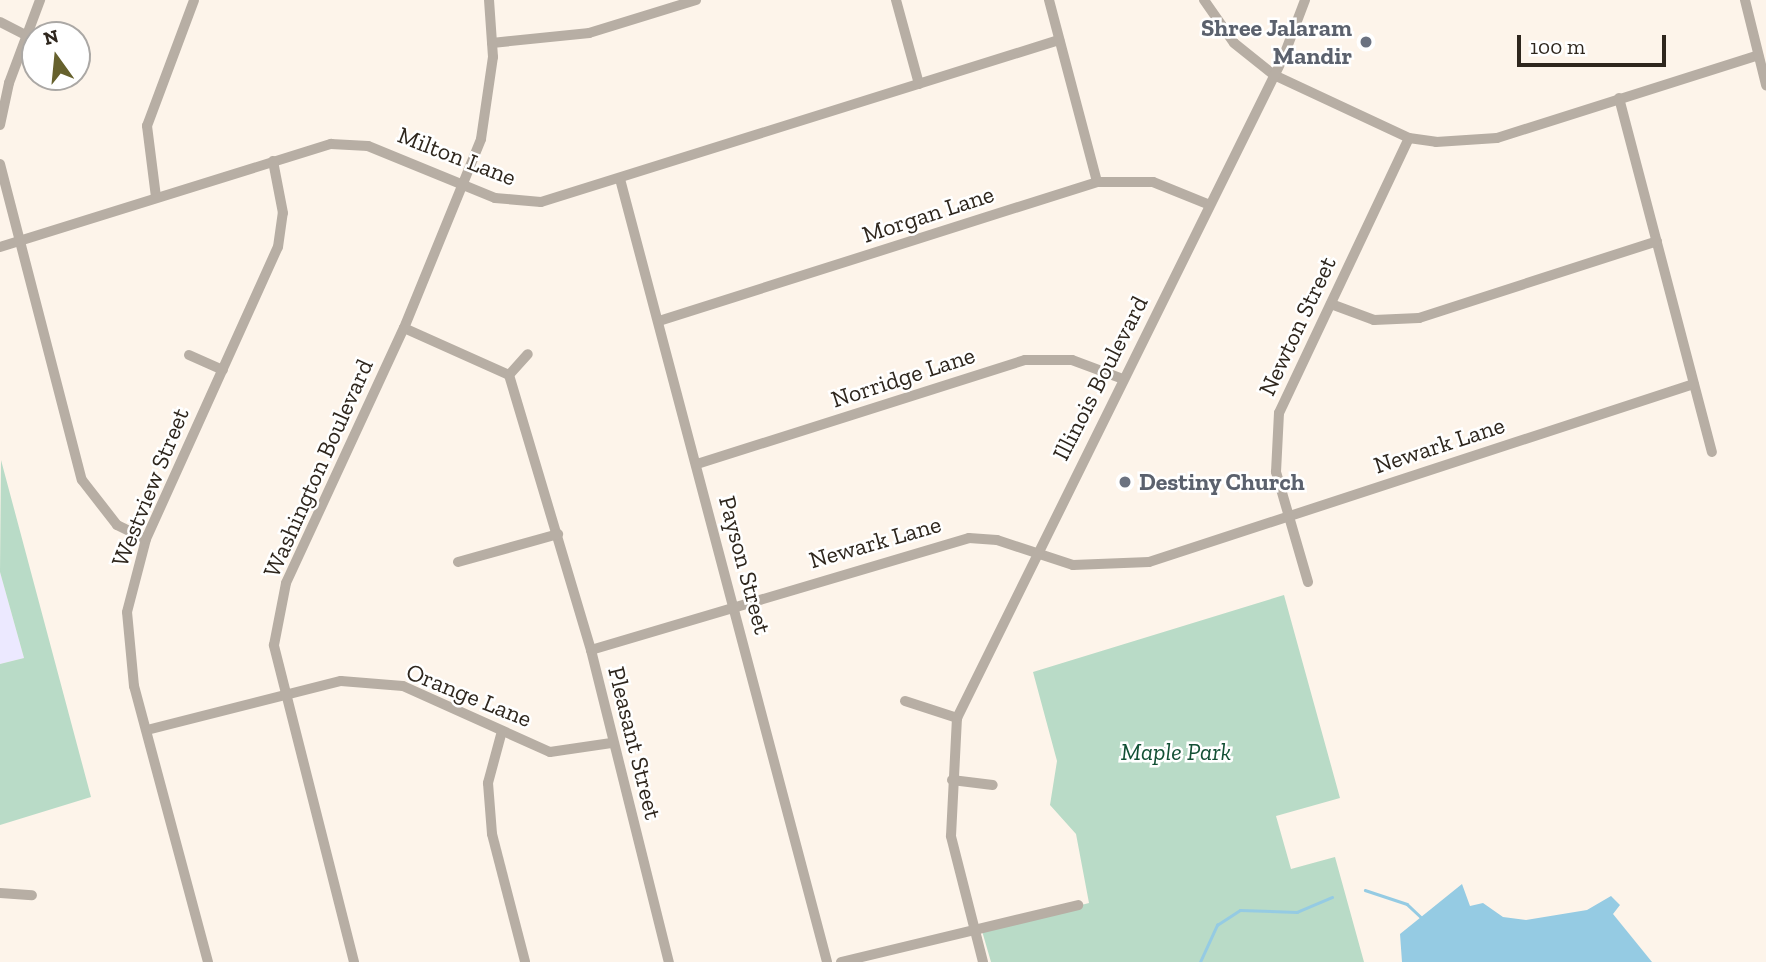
<!DOCTYPE html>
<html>
<head>
<meta charset="utf-8">
<style>
  body { margin:0 }
  #map { position:relative; width:1766px; height:962px; overflow:hidden; background:#fdf4ea; font-family:"Zilla Slab",serif }
  div>[style] { position:absolute }
  .education>* { inset:0; background:#ece9ff }
  .green>* { inset:0; background:#b9dbc7 }
  .water>* { inset:0; background:#95cbe3 }
  .stream>* { height:2.5px; margin:-1.25px; padding:0 1.25px; transform-origin:1.25px; border-radius:1.25px; background:#95cbe3 }
  .minor>* { height:10px; margin:-5px; padding:0 5px; transform-origin:5px; border-radius:5px; background:#b7aea4 }
  .dots>* { width:19px; height:19px; translate:-50% -50%; box-sizing:border-box; border:4px solid #fff; border-radius:50% }
  span { translate:-50% -50%; white-space:nowrap; text-align:center; line-height:1.15; -webkit-text-stroke:5px #fff; paint-order:stroke }
  .worship-label { font-size:24px; color:#5b616d; font-weight:700 }
  .right { translate:-100% -50%; text-align:right }
  .left { translate:0 -50%; text-align:left }
  .street-label { font-size:24px; color:#2e261d }
  .park-label { font-size:24px; color:#135035; font-style:italic }
  .north { position:absolute; left:21px; top:21px; width:70px; height:70px; box-sizing:border-box; background:#fff; border:2px solid #aba8a5; border-radius:50%; rotate:345deg; font-size:19px; font-weight:700; line-height:28px; text-align:center; color:#2e261d }
  .north::after { content:''; display:block; margin:auto; width:24px; height:32px; background:#66612d; clip-path:polygon(50% 0,100% 100%,50% 72%,0 100%) }
  .scale { position:absolute; left:1517px; top:35px; width:149px; height:32px; box-sizing:border-box; border:4px solid #2e261d; border-top:0; padding-left:9px; font-size:21px; line-height:24px; white-space:nowrap; color:#2e261d; -webkit-text-stroke:5px #fff; paint-order:stroke }
</style>
</head>
<body>
<div id="map">
  <div class="education">
    <i style="clip-path:polygon(0 572px,24px 658px,0 664px)"></i>
  </div>
  <div class="green">
    <i style="clip-path:polygon(1px 460px,91px 797px,0 825px,0 664px,24px 658px,0 572px)"></i>
    <i style="clip-path:polygon(1284px 595px,1340px 798px,1276px 816px,1291px 869px,1335px 857px,1364px 962px,991px 962px,982px 931px,1089px 903px,1076px 834px,1050px 805px,1057px 761px,1033px 672px)"></i>
  </div>
  <div class="water">
    <i style="clip-path:polygon(1462px 884px,1470px 906px,1483px 903px,1503px 917px,1526px 920px,1587px 910px,1611px 896px,1620px 905px,1613px 914px,1652px 962px,1402px 962px,1400px 934px)"></i>
  </div>
  <div class="stream">
    <i style="left:1365px;top:890px;width:44px;rotate:18.4deg"></i>
    <i style="left:1407px;top:904px;width:19px;rotate:43deg"></i>
    <i style="left:1200px;top:962px;width:41px;rotate:-65.3deg"></i>
    <i style="left:1217px;top:925px;width:27px;rotate:-33deg"></i>
    <i style="left:1240px;top:910px;width:57px;rotate:2deg"></i>
    <i style="left:1297px;top:912px;width:38px;rotate:-23deg"></i>
  </div>
  <div class="minor">
    <i style="left:896px;top:0;width:87px;rotate:74.7deg"></i>
    <i style="left:1049px;top:0;width:188px;rotate:75.2deg"></i>
    <i style="left:1204px;top:0;width:52px;rotate:55.1deg"></i>
    <i style="left:1234px;top:43px;width:51px;rotate:38.7deg"></i>
    <i style="left:1274px;top:75px;width:149px;rotate:25deg"></i>
    <i style="left:1409px;top:138px;width:27px;rotate:8deg"></i>
    <i style="left:1436px;top:142px;width:61px;rotate:-3.8deg"></i>
    <i style="left:1497px;top:138px;width:274px;rotate:-17.6deg"></i>
    <i style="left:1745px;top:0;width:88px;rotate:76.1deg"></i>
    <i style="left:0;top:22px;width:30px;rotate:27deg"></i>
    <i style="left:492px;top:43px;width:98px;rotate:-5.9deg"></i>
    <i style="left:589px;top:33px;width:112px;rotate:-17.1deg"></i>
    <i style="left:1619px;top:98px;width:366px;rotate:75.3deg"></i>
    <i style="left:0;top:125px;width:43px;rotate:-77.9deg"></i>
    <i style="left:9px;top:83px;width:89px;rotate:-69.5deg"></i>
    <i style="left:0;top:164px;width:326px;rotate:75.5deg"></i>
    <i style="left:82px;top:480px;width:57px;rotate:52.1deg"></i>
    <i style="left:117px;top:525px;width:32px;rotate:26deg"></i>
    <i style="left:620px;top:179px;width:810px;rotate:75.19deg"></i>
    <i style="left:156px;top:197px;width:72px;rotate:-97.2deg"></i>
    <i style="left:147px;top:126px;width:134px;rotate:-69.5deg"></i>
    <i style="left:0;top:247px;width:347px;rotate:-17.3deg"></i>
    <i style="left:331px;top:144px;width:37px;rotate:3deg"></i>
    <i style="left:368px;top:146px;width:137px;rotate:22.3deg"></i>
    <i style="left:495px;top:198px;width:46px;rotate:5deg"></i>
    <i style="left:541px;top:202px;width:543px;rotate:-17.37deg"></i>
    <i style="left:1331px;top:304px;width:46px;rotate:20.4deg"></i>
    <i style="left:1374px;top:320px;width:45px;rotate:-2.5deg"></i>
    <i style="left:1419px;top:318px;width:250px;rotate:-17.9deg"></i>
    <i style="left:659px;top:321px;width:460px;rotate:-17.6deg"></i>
    <i style="left:1097px;top:182px;width:56px"></i>
    <i style="left:1153px;top:182px;width:61px;rotate:22deg"></i>
    <i style="left:404px;top:328px;width:115px;rotate:24.1deg"></i>
    <i style="left:509px;top:375px;width:287px;rotate:73.4deg"></i>
    <i style="left:591px;top:650px;width:322px;rotate:76deg"></i>
    <i style="left:189px;top:355px;width:37px;rotate:24deg"></i>
    <i style="left:509px;top:375px;width:28px;rotate:-48deg"></i>
    <i style="left:697px;top:464px;width:344px;rotate:-17.6deg"></i>
    <i style="left:1025px;top:360px;width:47px"></i>
    <i style="left:1072px;top:360px;width:54px;rotate:20.4deg"></i>
    <i style="left:458px;top:562px;width:104px;rotate:-15.6deg"></i>
    <i style="left:1308px;top:582px;width:115px;rotate:-106.2deg"></i>
    <i style="left:1276px;top:472px;width:59px;rotate:-87.1deg"></i>
    <i style="left:1279px;top:413px;width:304px;rotate:-64.7deg"></i>
    <i style="left:591px;top:650px;width:394px;rotate:-16.5deg"></i>
    <i style="left:969px;top:538px;width:28px;rotate:4deg"></i>
    <i style="left:997px;top:540px;width:80px;rotate:18.2deg"></i>
    <i style="left:1073px;top:565px;width:76px;rotate:-2.3deg"></i>
    <i style="left:1149px;top:562px;width:573px;rotate:-18.09deg"></i>
    <i style="left:905px;top:701px;width:55px;rotate:18.1deg"></i>
    <i style="left:147px;top:730px;width:200px;rotate:-14.2deg"></i>
    <i style="left:341px;top:681px;width:62px;rotate:4.6deg"></i>
    <i style="left:403px;top:686px;width:161px;rotate:24.2deg"></i>
    <i style="left:550px;top:752px;width:62px;rotate:-8.4deg"></i>
    <i style="left:502px;top:731px;width:54px;rotate:105.1deg"></i>
    <i style="left:488px;top:783px;width:51px;rotate:85.5deg"></i>
    <i style="left:492px;top:834px;width:132px;rotate:75.5deg"></i>
    <i style="left:952px;top:780px;width:41px;rotate:7deg"></i>
    <i style="left:0;top:893px;width:32px;rotate:4deg"></i>
    <i style="left:208px;top:962px;width:286px;rotate:-105deg"></i>
    <i style="left:134px;top:686px;width:74px;rotate:-95.4deg"></i>
    <i style="left:127px;top:612px;width:75px;rotate:-75.4deg"></i>
    <i style="left:146px;top:539px;width:320px;rotate:-65.7deg"></i>
    <i style="left:278px;top:247px;width:34px;rotate:-82deg"></i>
    <i style="left:283px;top:213px;width:53px;rotate:-100.9deg"></i>
    <i style="left:354px;top:962px;width:327px;rotate:-104.2deg"></i>
    <i style="left:274px;top:645px;width:63px;rotate:-79deg"></i>
    <i style="left:286px;top:583px;width:281px;rotate:-65.2deg"></i>
    <i style="left:404px;top:328px;width:204px;rotate:-67.8deg"></i>
    <i style="left:481px;top:139px;width:83px;rotate:-81.7deg"></i>
    <i style="left:493px;top:57px;width:57px;rotate:-94deg"></i>
    <i style="left:841px;top:962px;width:244px;rotate:-13.5deg"></i>
    <i style="left:983px;top:962px;width:130px;rotate:-104.3deg"></i>
    <i style="left:951px;top:836px;width:118px;rotate:-87.1deg"></i>
    <i style="left:957px;top:718px;width:736px;rotate:-63.71deg"></i>
    <i style="left:1283px;top:58px;width:62px;rotate:-69.2deg"></i>
  </div>
  <div class="dots">
    <i style="left:1366px;top:42px;background:#6b7280"></i>
    <i style="left:1125px;top:482px;background:#6b7280"></i>
  </div>
  <div class="worship-label">
    <span class="right" style="left:1352px;top:42px">Shree Jalaram<br>Mandir</span>
    <span class="left" style="left:1139px;top:482px">Destiny Church</span>
  </div>
  <div class="street-label">
    <span style="left:457px;top:156px;rotate:21deg">Milton Lane</span>
    <span style="left:928px;top:214px;rotate:-18deg">Morgan Lane</span>
    <span style="left:1297px;top:326px;rotate:-65deg">Newton Street</span>
    <span style="left:903px;top:377px;rotate:-18deg">Norridge Lane</span>
    <span style="left:1100px;top:378px;rotate:-63deg">Illinois Boulevard</span>
    <span style="left:1439px;top:445px;rotate:-18deg">Newark Lane</span>
    <span style="left:318px;top:468px;rotate:-66deg">Washington Boulevard</span>
    <span style="left:150px;top:487px;rotate:-68deg">Westview Street</span>
    <span style="left:875px;top:542px;rotate:-16deg">Newark Lane</span>
    <span style="left:745px;top:565px;rotate:75deg">Payson Street</span>
    <span style="left:469px;top:695px;rotate:22deg">Orange Lane</span>
    <span style="left:635px;top:743px;rotate:76deg">Pleasant Street</span>
  </div>
  <div class="park-label">
    <span style="left:1176px;top:752px">Maple Park</span>
  </div>
  <div class="north">N</div>
  <div class="scale">100 m</div>
</div>
</body>
</html>
